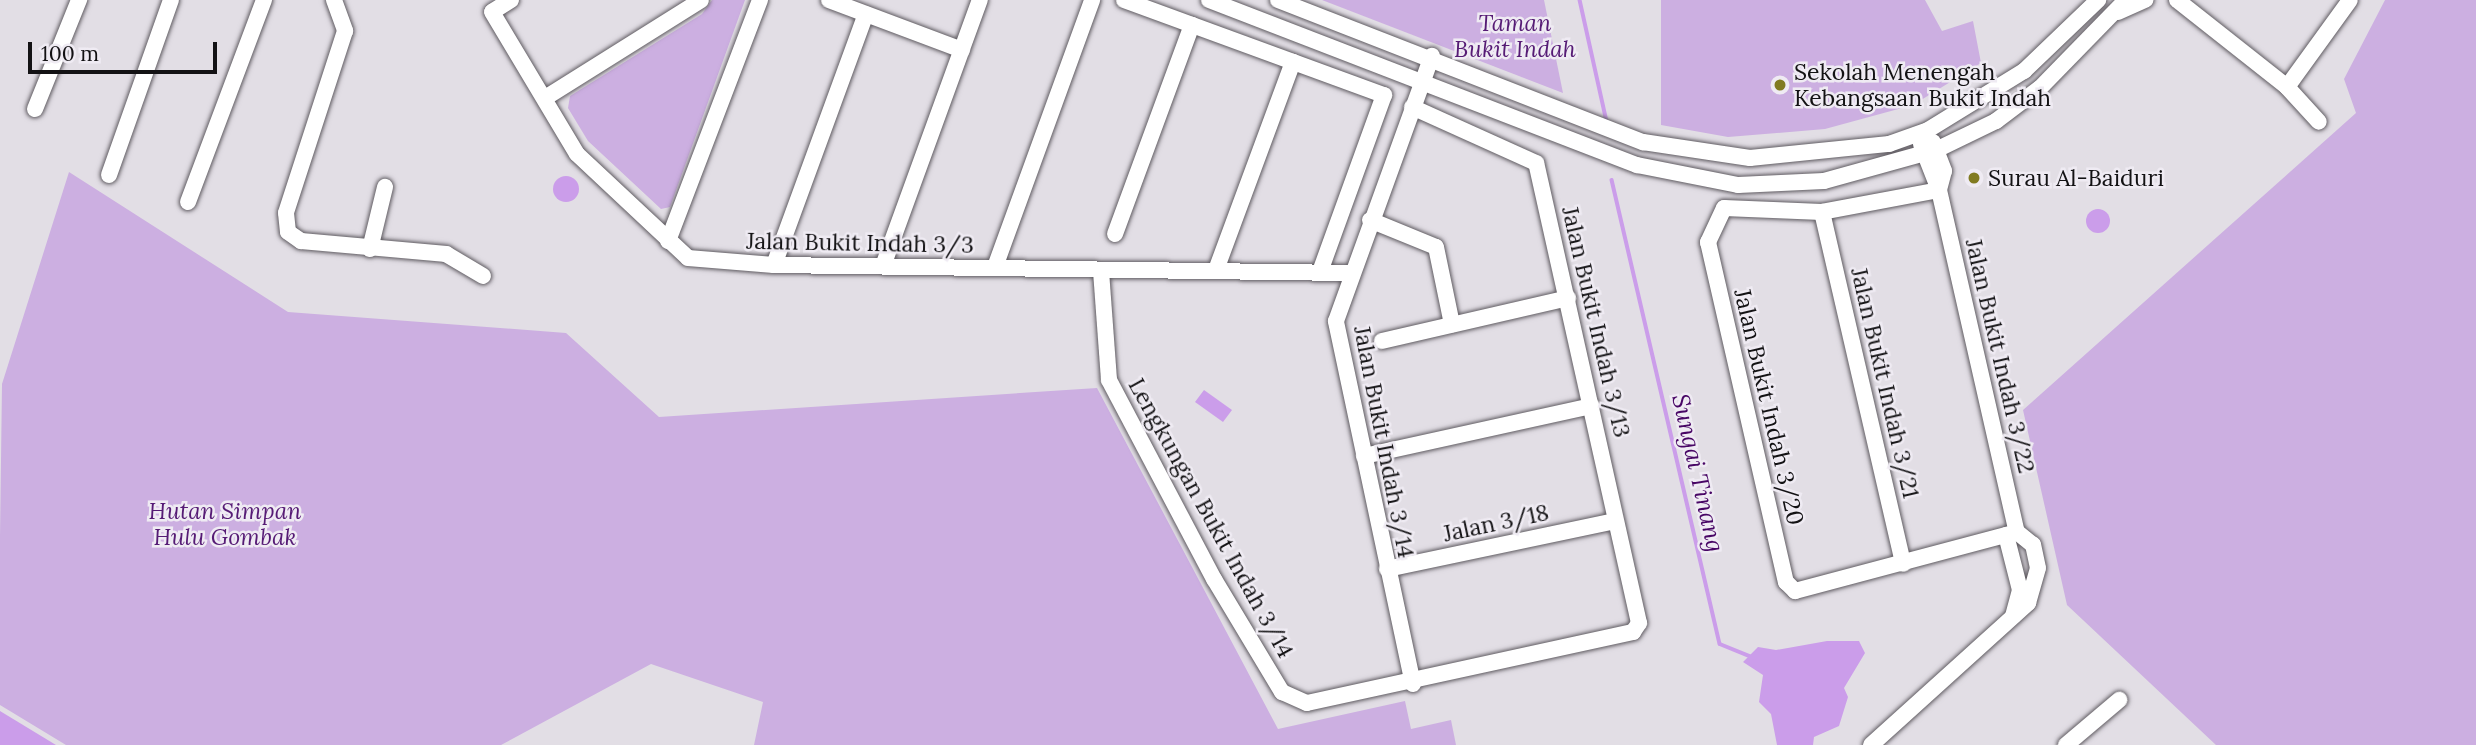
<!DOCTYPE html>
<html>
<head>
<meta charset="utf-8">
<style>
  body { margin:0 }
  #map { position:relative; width:2476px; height:745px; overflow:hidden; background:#e2dee5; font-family:Lora,serif }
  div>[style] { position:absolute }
  .green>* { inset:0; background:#ccafe1 }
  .water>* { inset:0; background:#cb9dea }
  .round { border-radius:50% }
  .stream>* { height:3.5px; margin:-1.75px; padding:0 1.75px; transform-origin:1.75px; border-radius:1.75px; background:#cb9dea }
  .roads { filter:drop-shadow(0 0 2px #5f5b61) drop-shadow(0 0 2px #5f5b61) }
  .minor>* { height:16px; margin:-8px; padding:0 8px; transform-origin:8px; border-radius:8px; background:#fff }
  .dots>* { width:19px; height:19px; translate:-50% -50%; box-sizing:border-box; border:4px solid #efebf3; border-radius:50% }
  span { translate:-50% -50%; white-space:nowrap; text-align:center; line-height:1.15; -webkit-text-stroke:5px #efebf3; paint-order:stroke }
  .park-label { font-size:23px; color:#561b75; font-style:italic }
  .poi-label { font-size:23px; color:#131214 }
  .left { translate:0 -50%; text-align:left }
  .street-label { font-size:23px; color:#131214 }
  .water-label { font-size:24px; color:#480665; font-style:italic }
  .scale { position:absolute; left:28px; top:42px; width:189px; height:32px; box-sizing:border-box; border:4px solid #131214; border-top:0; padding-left:9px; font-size:21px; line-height:24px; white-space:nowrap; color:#131214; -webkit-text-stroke:5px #efebf3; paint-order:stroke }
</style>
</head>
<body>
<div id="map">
  <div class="green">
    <i style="clip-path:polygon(712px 0,745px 0,670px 207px,661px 209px,588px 141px,568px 108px,570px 96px,702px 14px)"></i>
    <i style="clip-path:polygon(1322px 0,1544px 0,1563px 93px)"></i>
    <i style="clip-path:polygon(1661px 0,1925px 0,1942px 31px,1973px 21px,1981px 63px,1913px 105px,1825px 129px,1728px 137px,1661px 125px)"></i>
    <i style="clip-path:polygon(2385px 0,2476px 0,2476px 745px,2216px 745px,2067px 605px,2023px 410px,2356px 113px,2344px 79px)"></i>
    <i style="clip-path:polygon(69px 172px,288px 312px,566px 333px,659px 417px,1097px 388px,1278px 729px,1405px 701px,1411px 729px,1451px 720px,1456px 745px,754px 745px,763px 702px,651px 664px,501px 745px,66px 745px,0 705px,0 537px,2px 384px)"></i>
  </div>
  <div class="water">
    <i class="round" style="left:553px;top:176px;width:26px;height:26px"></i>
    <i class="round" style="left:2086px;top:209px;width:24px;height:24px"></i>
    <i style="clip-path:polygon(1204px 390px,1232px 410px,1223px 422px,1195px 402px)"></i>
    <i style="clip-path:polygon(1827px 641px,1859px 641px,1865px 653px,1844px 688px,1848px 697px,1839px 726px,1814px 737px,1813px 745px,1777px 745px,1771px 714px,1759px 702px,1763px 675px,1743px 662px,1758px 647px,1776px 650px)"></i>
    <i style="clip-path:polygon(0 711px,56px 745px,0 745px)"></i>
  </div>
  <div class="stream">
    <i style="left:1580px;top:0;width:125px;rotate:77.5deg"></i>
    <i style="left:1612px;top:180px;width:476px;rotate:76.9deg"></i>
    <i style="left:1720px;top:644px;width:37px;rotate:22deg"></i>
  </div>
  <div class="roads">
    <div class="minor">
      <i style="left:334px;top:0;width:33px;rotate:70deg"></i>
      <i style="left:345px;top:31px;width:191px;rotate:108deg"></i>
      <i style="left:286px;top:213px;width:19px;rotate:84deg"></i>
      <i style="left:288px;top:232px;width:16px;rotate:35deg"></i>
      <i style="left:301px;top:241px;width:146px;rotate:5.1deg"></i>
      <i style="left:446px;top:254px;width:43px;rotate:30.7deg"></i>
      <i style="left:511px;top:0;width:22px;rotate:148deg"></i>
      <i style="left:492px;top:12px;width:165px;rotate:59.1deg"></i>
      <i style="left:577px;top:154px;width:152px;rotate:43.1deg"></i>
      <i style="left:688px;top:258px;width:86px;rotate:4.7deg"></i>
      <i style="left:774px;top:265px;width:576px;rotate:0.8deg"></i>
      <i style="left:829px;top:0;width:142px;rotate:20.6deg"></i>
      <i style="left:1124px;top:0;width:277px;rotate:20.1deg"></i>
      <i style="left:1384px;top:95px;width:188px;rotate:109.9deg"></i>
      <i style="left:1209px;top:0;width:459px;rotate:21.1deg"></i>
      <i style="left:1637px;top:165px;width:103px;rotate:11.2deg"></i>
      <i style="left:1738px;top:185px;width:86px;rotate:-2.7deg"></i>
      <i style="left:1824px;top:181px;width:116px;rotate:-15.5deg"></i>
      <i style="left:1936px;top:150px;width:67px;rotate:-25.8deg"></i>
      <i style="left:1996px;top:121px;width:55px;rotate:-36.9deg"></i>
      <i style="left:2040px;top:88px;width:123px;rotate:-45.7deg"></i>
      <i style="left:1278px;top:0;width:392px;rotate:21.3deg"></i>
      <i style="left:1643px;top:142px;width:108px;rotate:8.5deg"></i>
      <i style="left:1750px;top:158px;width:140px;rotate:-5.8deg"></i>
      <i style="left:1889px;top:144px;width:41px;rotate:-19.7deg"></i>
      <i style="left:1928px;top:130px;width:113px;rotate:-31.6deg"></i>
      <i style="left:2024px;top:71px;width:103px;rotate:-43.8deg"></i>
      <i style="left:2177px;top:0;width:140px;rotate:38.3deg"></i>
      <i style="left:2287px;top:87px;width:47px;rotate:47.6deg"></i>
      <i style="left:2118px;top:12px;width:30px;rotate:-24deg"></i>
      <i style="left:2287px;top:87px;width:107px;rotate:-54.1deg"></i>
      <i style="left:545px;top:98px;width:184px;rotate:-32.1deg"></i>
      <i style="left:35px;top:109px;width:118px;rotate:-68deg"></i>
      <i style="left:1933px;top:142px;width:31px;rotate:69deg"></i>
      <i style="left:1944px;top:171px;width:20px;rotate:105deg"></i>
      <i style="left:1921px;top:144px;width:49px;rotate:68.6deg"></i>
      <i style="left:1939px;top:190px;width:351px;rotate:77.2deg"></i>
      <i style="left:109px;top:175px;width:186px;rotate:-70.5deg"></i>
      <i style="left:1939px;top:190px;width:119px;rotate:169.4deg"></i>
      <i style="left:1822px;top:212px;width:98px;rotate:-177.7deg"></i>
      <i style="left:1724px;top:208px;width:38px;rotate:115deg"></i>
      <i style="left:1708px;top:242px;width:349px;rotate:77.1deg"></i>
      <i style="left:1786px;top:582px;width:13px;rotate:45deg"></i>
      <i style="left:1795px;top:591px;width:230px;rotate:-14.9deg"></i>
      <i style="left:188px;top:202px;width:216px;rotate:-69.4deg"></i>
      <i style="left:1822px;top:212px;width:361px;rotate:77deg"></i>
      <i style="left:1370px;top:220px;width:71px;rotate:22.2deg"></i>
      <i style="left:1436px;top:247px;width:79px;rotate:78.3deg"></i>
      <i style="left:1115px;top:234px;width:223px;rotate:-69.8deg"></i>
      <i style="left:668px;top:241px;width:258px;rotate:-69.1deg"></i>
      <i style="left:370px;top:249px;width:64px;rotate:-76.4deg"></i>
      <i style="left:774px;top:265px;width:267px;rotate:-69.9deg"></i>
      <i style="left:883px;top:266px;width:283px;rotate:-70deg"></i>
      <i style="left:995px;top:267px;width:284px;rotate:-70deg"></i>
      <i style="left:1216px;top:270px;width:222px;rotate:-69.7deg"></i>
      <i style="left:1101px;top:271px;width:109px;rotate:85.8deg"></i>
      <i style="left:1109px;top:380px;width:225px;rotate:62.2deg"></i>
      <i style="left:1214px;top:579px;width:132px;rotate:59deg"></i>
      <i style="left:1282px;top:692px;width:27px;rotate:24deg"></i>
      <i style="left:1307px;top:703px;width:334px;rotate:-12.3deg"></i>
      <i style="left:1633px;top:632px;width:11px;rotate:-56deg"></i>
      <i style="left:1639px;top:623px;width:471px;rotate:-102.6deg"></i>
      <i style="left:1536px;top:163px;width:136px;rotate:-155.7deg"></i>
      <i style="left:1382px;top:341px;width:191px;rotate:-13deg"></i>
      <i style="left:1364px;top:456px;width:233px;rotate:-12.4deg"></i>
      <i style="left:2006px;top:535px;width:57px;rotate:75.7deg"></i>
      <i style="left:2020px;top:590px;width:27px;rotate:105deg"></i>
      <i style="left:1387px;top:569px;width:233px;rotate:-11.9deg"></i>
      <i style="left:1413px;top:684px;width:371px;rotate:-102deg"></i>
      <i style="left:1336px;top:321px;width:282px;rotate:-70.1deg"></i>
      <i style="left:1871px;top:745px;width:212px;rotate:-42.1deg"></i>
      <i style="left:2028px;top:603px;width:36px;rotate:-74deg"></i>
      <i style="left:2038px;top:568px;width:24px;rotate:-102deg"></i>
      <i style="left:2033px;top:545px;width:21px;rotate:-141deg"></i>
      <i style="left:2066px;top:745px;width:70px;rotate:-40.3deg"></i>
    </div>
  </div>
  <div class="dots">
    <i style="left:1780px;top:85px;background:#817b21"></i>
    <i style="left:1974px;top:178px;background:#817b21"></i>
  </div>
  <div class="park-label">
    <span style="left:1515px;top:36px">Taman<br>Bukit Indah</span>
    <span style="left:225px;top:524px">Hutan Simpan<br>Hulu Gombak</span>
  </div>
  <div class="poi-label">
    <span class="left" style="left:1794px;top:85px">Sekolah Menengah<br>Kebangsaan Bukit Indah</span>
    <span class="left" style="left:1988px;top:178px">Surau Al-Baiduri</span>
  </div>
  <div class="street-label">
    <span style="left:860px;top:243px;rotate:1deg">Jalan Bukit Indah 3/3</span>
    <span style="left:1596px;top:322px;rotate:77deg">Jalan Bukit Indah 3/13</span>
    <span style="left:2000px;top:356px;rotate:77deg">Jalan Bukit Indah 3/22</span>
    <span style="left:1885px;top:383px;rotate:77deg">Jalan Bukit Indah 3/21</span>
    <span style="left:1769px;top:407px;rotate:77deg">Jalan Bukit Indah 3/20</span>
    <span style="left:1384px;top:442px;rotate:79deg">Jalan Bukit Indah 3/14</span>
    <span style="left:1211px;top:518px;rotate:61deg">Lengkungan Bukit Indah 3/14</span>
    <span style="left:1496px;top:523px;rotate:-12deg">Jalan 3/18</span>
  </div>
  <div class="water-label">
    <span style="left:1698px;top:473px;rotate:77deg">Sungai Tinang</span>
  </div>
  <div class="scale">100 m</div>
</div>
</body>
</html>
